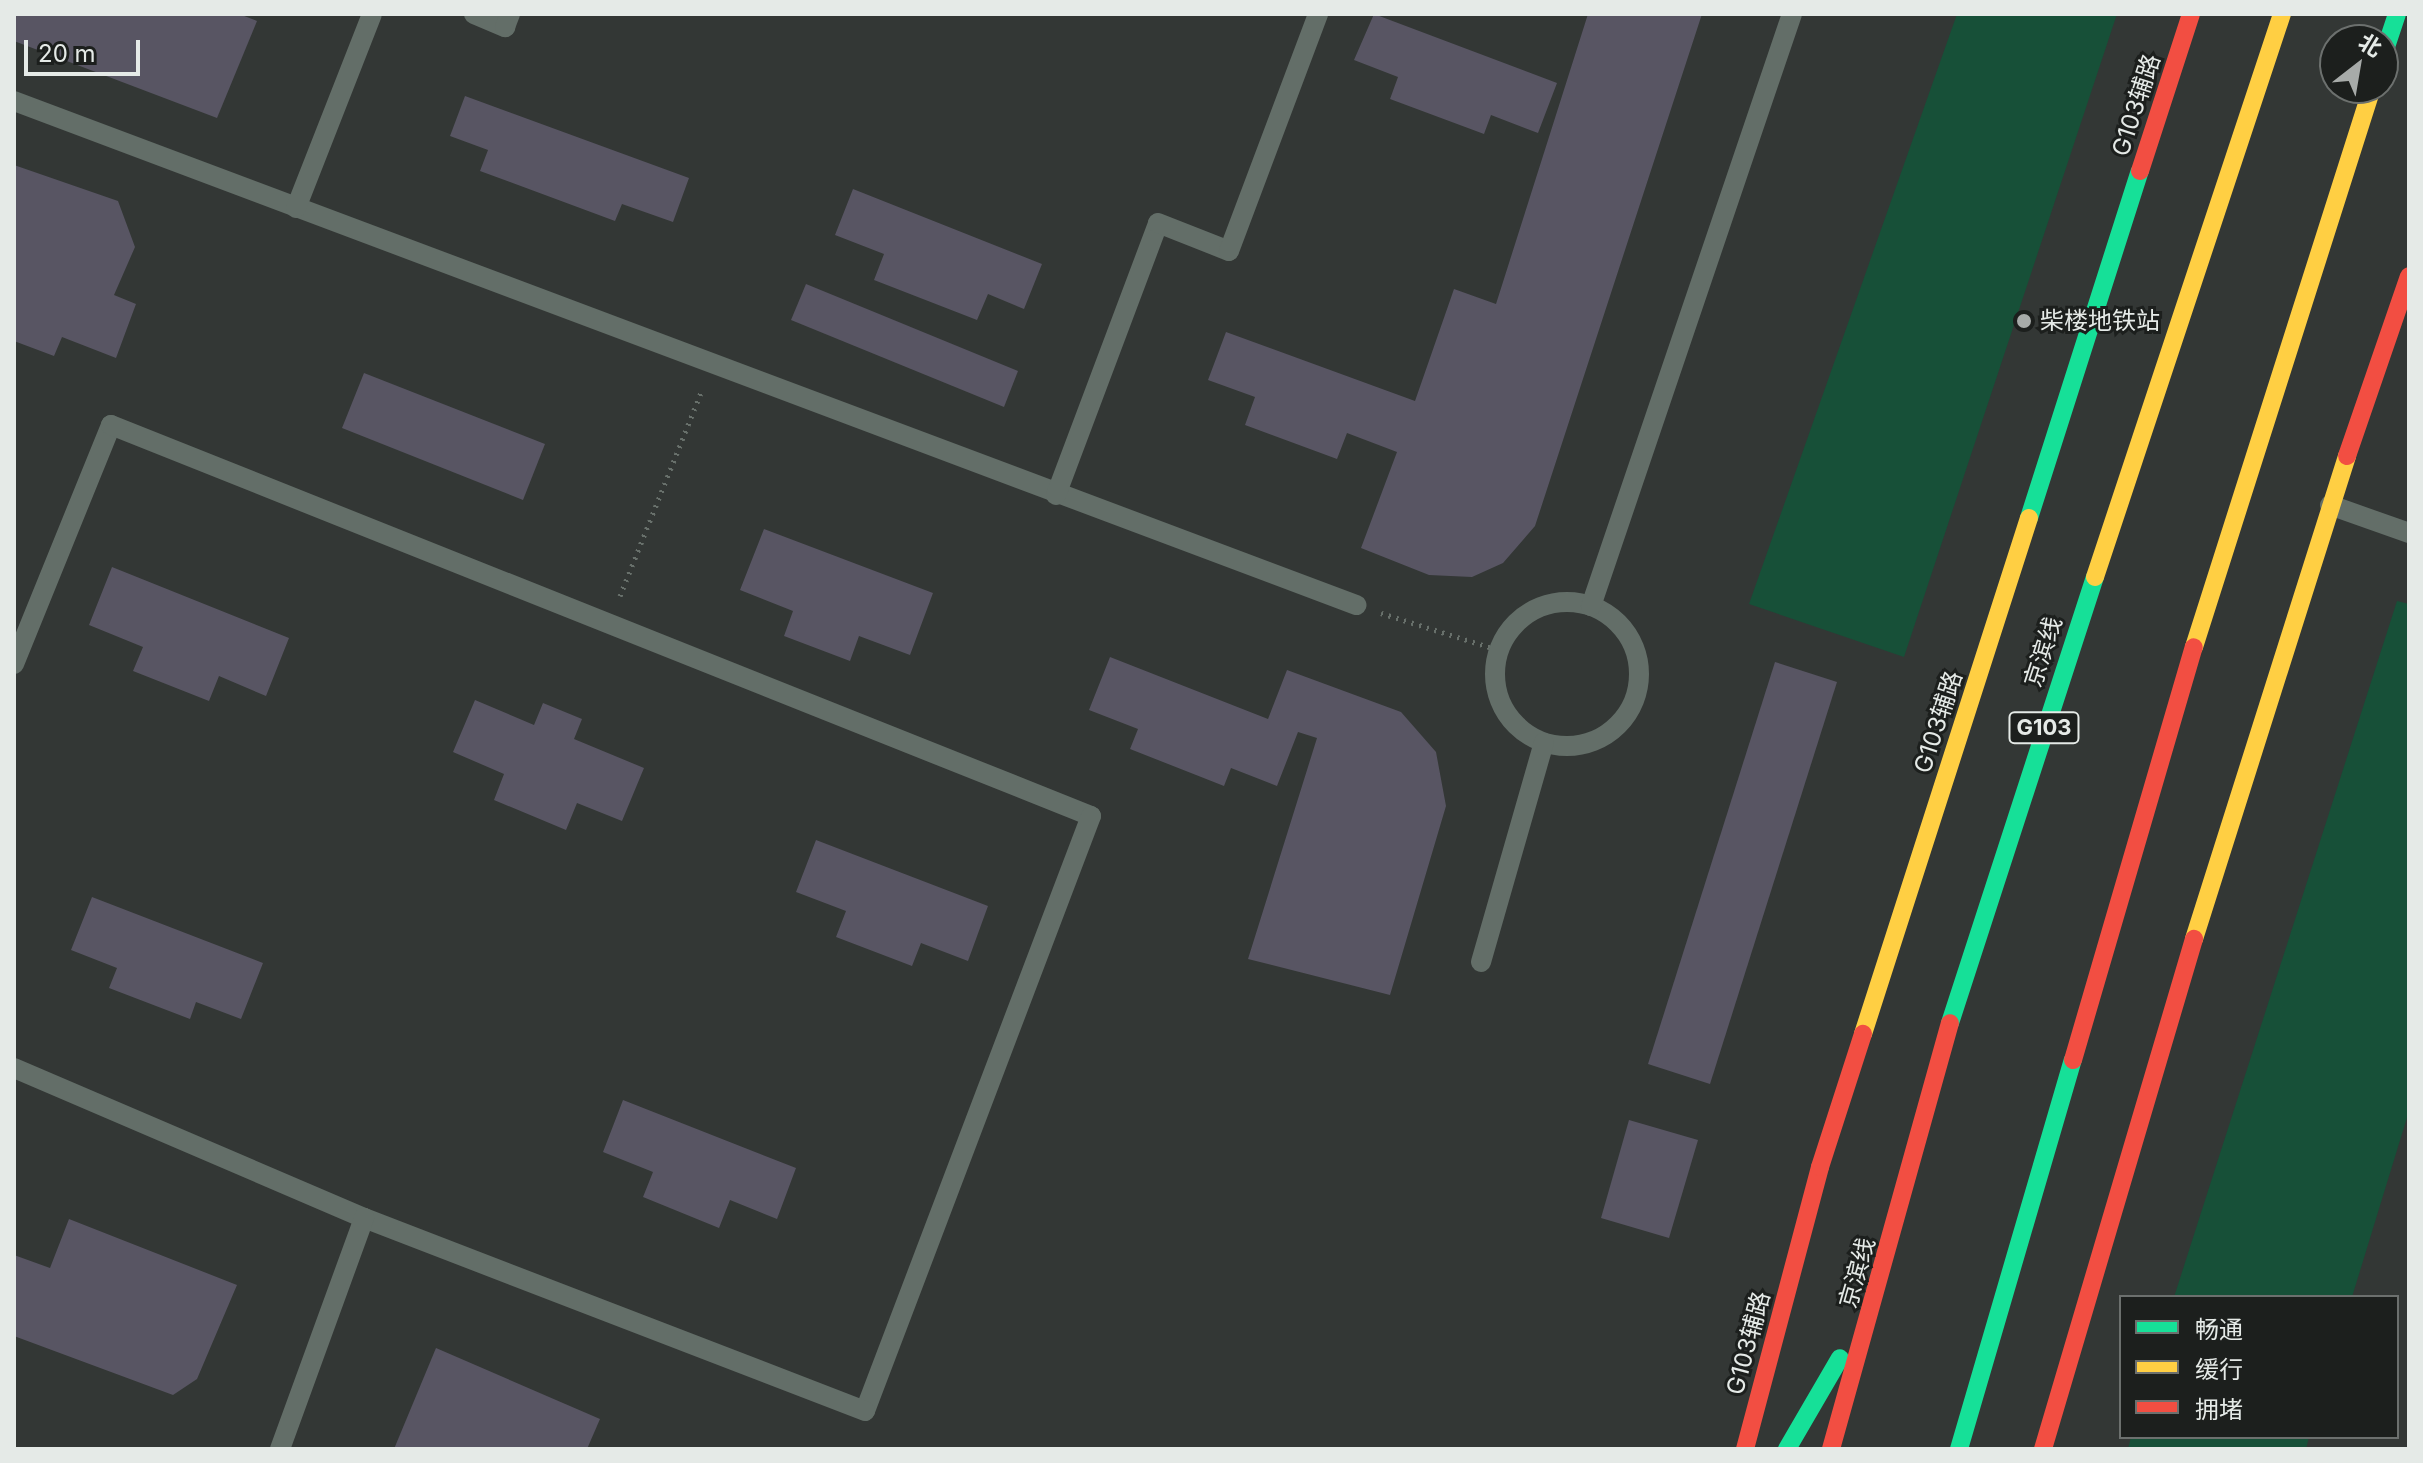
<!DOCTYPE html>
<html>
<head>
<meta charset="utf-8">
<style>
  body { margin:0 }
  #map { position:relative; width:2423px; height:1463px; overflow:hidden; background:#333735; font-family:Inter,"Noto Sans SC",sans-serif }
  div>[style] { position:absolute }
  .green>* { inset:0; background:#175038 }
  .building>* { inset:0; background:#585563 }
  .path>* { height:5px; margin-top:-2.5px; transform-origin:0; background:repeating-linear-gradient(90deg,#68706b 0 2px,transparent 0 8px) }
  .lane>* { height:20px; margin:-10px; padding:0 10px; transform-origin:10px; border-radius:10px; background:#636e68 }
  .lane>.ring { margin:-10px; padding:0; box-sizing:content-box; background:none; border:20px solid #636e68; border-radius:50% }
  .fast>* { height:18px; margin:-9px; padding:0 9px; transform-origin:9px; border-radius:9px; background:#16e098 }
  .slow>* { height:18px; margin:-9px; padding:0 9px; transform-origin:9px; border-radius:9px; background:#ffcf43 }
  .jam>* { height:18px; margin:-9px; padding:0 9px; transform-origin:9px; border-radius:9px; background:#f24e42 }
  .dots>* { width:22px; height:22px; translate:-50% -50%; box-sizing:border-box; border:4px solid #1c1f1d; border-radius:50% }
  span { translate:-50% -50%; white-space:nowrap; text-align:center; line-height:1.15; -webkit-text-stroke:6px #1c1f1d; paint-order:stroke }
  .shield-label span { padding:2px 6px; background:#1c1f1d; border:2px solid; border-radius:6px; -webkit-text-stroke-width:0 }
  .shield-label { font-size:22px; color:#e5eae7; font-weight:700 }
  .street-label { font-size:24px; color:#e5eae7 }
  .poi-label { font-size:24px; color:#e5eae7 }
  .left { translate:0 -50%; text-align:left }
  .frame { position:absolute; inset:0; border:16px solid #e5eae7; pointer-events:none }
  .legend { position:absolute; left:2119px; top:1295px; width:280px; height:144px; box-sizing:border-box; background:#1c1f1d; border:2px solid #6c706e; margin:0; padding:10px 14px; list-style:none; font-size:24px; color:#e5eae7 }
  .legend li { display:flex; align-items:center; gap:16px; height:40px }
  .legend b { width:40px; border:2px solid #6c706e }
  .north { position:absolute; left:2319px; top:24px; width:80px; height:80px; box-sizing:border-box; background:#1c1f1d; border:2px solid #6c706e; border-radius:50%; rotate:31deg; font-size:22px; font-weight:700; line-height:32px; text-align:center; color:#e5eae7 }
  .north::after { content:''; display:block; margin:auto; width:28px; height:36px; background:#a7aba9; clip-path:polygon(50% 0,100% 100%,50% 72%,0 100%) }
  .scale { position:absolute; left:24px; top:40px; width:116px; height:36px; box-sizing:border-box; border:4px solid #e5eae7; border-top:0; padding-left:10px; font-size:24px; line-height:28px; white-space:nowrap; color:#e5eae7; -webkit-text-stroke:6px #1c1f1d; paint-order:stroke }
</style>
</head>
<body>
<div id="map">
  <div class="green">
    <i style="clip-path:polygon(1957px 14px,2117px 14px,1904px 657px,1749px 604px)"></i>
    <i style="clip-path:polygon(2397px 601px,2409px 604px,2409px 1111px,2352px 1297px,2174px 1297px)"></i>
    <i style="clip-path:polygon(2131px 1437px,2309px 1437px,2306px 1449px,2128px 1449px)"></i>
  </div>
  <div class="building">
    <i style="clip-path:polygon(14px 14px,239px 14px,257px 21px,217px 118px,14px 41px)"></i>
    <i style="clip-path:polygon(1374px 14px,1557px 83px,1538px 133px,1491px 115px,1484px 134px,1390px 99px,1398px 77px,1354px 60px)"></i>
    <i style="clip-path:polygon(1588px 14px,1702px 14px,1535px 526px,1503px 563px,1472px 577px,1429px 575px,1361px 548px,1397px 452px,1347px 433px,1337px 459px,1245px 425px,1255px 397px,1208px 380px,1226px 332px,1415px 401px,1454px 289px,1496px 304px)"></i>
    <i style="clip-path:polygon(465px 96px,689px 178px,673px 222px,622px 204px,615px 221px,480px 171px,488px 150px,450px 136px)"></i>
    <i style="clip-path:polygon(14px 165px,118px 201px,135px 247px,114px 295px,136px 304px,116px 358px,62px 337px,54px 356px,14px 341px)"></i>
    <i style="clip-path:polygon(853px 189px,1042px 264px,1024px 309px,988px 294px,977px 320px,874px 280px,884px 254px,835px 235px)"></i>
    <i style="clip-path:polygon(806px 284px,1018px 371px,1004px 407px,791px 320px)"></i>
    <i style="clip-path:polygon(364px 373px,545px 444px,523px 500px,342px 428px)"></i>
    <i style="clip-path:polygon(764px 529px,933px 593px,910px 655px,859px 636px,850px 661px,784px 636px,793px 611px,740px 590px)"></i>
    <i style="clip-path:polygon(112px 567px,289px 638px,266px 696px,219px 676px,209px 701px,133px 671px,143px 647px,89px 625px)"></i>
    <i style="clip-path:polygon(1110px 657px,1268px 719px,1287px 670px,1401px 712px,1436px 752px,1446px 806px,1390px 995px,1248px 959px,1317px 738px,1298px 732px,1277px 786px,1231px 768px,1224px 786px,1130px 749px,1138px 729px,1089px 710px)"></i>
    <i style="clip-path:polygon(1775px 662px,1837px 682px,1710px 1084px,1648px 1064px)"></i>
    <i style="clip-path:polygon(475px 700px,534px 725px,543px 703px,582px 719px,574px 739px,644px 768px,622px 821px,577px 803px,566px 830px,494px 800px,504px 774px,453px 752px)"></i>
    <i style="clip-path:polygon(816px 840px,988px 906px,968px 961px,921px 943px,912px 966px,836px 937px,846px 911px,796px 892px)"></i>
    <i style="clip-path:polygon(92px 897px,263px 963px,241px 1019px,196px 1002px,190px 1019px,109px 988px,117px 968px,71px 950px)"></i>
    <i style="clip-path:polygon(623px 1100px,796px 1168px,777px 1219px,730px 1200px,719px 1228px,643px 1197px,653px 1172px,603px 1152px)"></i>
    <i style="clip-path:polygon(1629px 1120px,1698px 1140px,1669px 1238px,1601px 1218px)"></i>
    <i style="clip-path:polygon(69px 1219px,237px 1285px,197px 1379px,173px 1395px,14px 1336px,14px 1255px,50px 1268px)"></i>
    <i style="clip-path:polygon(436px 1348px,600px 1419px,587px 1449px,394px 1449px)"></i>
  </div>
  <div class="path">
    <i style="left:620px;top:596px;width:222px;rotate:-68.3deg"></i>
    <i style="left:1381px;top:613px;width:123px;rotate:17.5deg"></i>
  </div>
  <div class="lane">
    <i style="left:474px;top:14px;width:34px;rotate:23deg"></i>
    <i style="left:505px;top:27px;width:14px;rotate:-69deg"></i>
    <i style="left:14px;top:101px;width:1434px;rotate:20.58deg"></i>
    <i style="left:296px;top:208px;width:208px;rotate:-68.6deg"></i>
    <i style="left:1056px;top:495px;width:290px;rotate:-69.4deg"></i>
    <i style="left:1158px;top:223px;width:76px;rotate:21.5deg"></i>
    <i style="left:1229px;top:251px;width:253px;rotate:-69.4deg"></i>
    <i style="left:2330px;top:505px;width:84px;rotate:19.5deg"></i>
    <i class="ring" style="left:1495px;top:602px;width:124px;height:124px"></i>
    <i style="left:1591px;top:606px;width:625px;rotate:-71.25deg"></i>
    <i style="left:14px;top:664px;width:258px;rotate:-67.9deg"></i>
    <i style="left:111px;top:425px;width:1055px;rotate:21.75deg"></i>
    <i style="left:1091px;top:816px;width:636px;rotate:110.8deg"></i>
    <i style="left:865px;top:1411px;width:537px;rotate:-158.93deg"></i>
    <i style="left:364px;top:1218px;width:381px;rotate:-156.8deg"></i>
    <i style="left:1481px;top:962px;width:228px;rotate:-74deg"></i>
    <i style="left:280px;top:1449px;width:246px;rotate:-70deg"></i>
  </div>
  <div class="fast">
    <i style="left:2383px;top:56px;width:44px;rotate:-71.6deg"></i>
    <i style="left:2029px;top:518px;width:364px;rotate:-72.3deg"></i>
    <i style="left:1950px;top:1023px;width:469px;rotate:-72deg"></i>
    <i style="left:1787px;top:1449px;width:105px;rotate:-59.8deg"></i>
    <i style="left:1959px;top:1449px;width:405px;rotate:-73.7deg"></i>
  </div>
  <div class="slow">
    <i style="left:2095px;top:577px;width:593px;rotate:-71.63deg"></i>
    <i style="left:2194px;top:647px;width:587px;rotate:-72.34deg"></i>
    <i style="left:2194px;top:939px;width:507px;rotate:-72.42deg"></i>
    <i style="left:1863px;top:1034px;width:542px;rotate:-72.17deg"></i>
  </div>
  <div class="jam">
    <i style="left:2140px;top:171px;width:165px;rotate:-72deg"></i>
    <i style="left:2347px;top:456px;width:190px;rotate:-71deg"></i>
    <i style="left:2073px;top:1060px;width:430px;rotate:-73.7deg"></i>
    <i style="left:1745px;top:1449px;width:292px;rotate:-75.1deg"></i>
    <i style="left:1820px;top:1167px;width:140px;rotate:-72.1deg"></i>
    <i style="left:1831px;top:1449px;width:442px;rotate:-74.4deg"></i>
    <i style="left:2043px;top:1449px;width:532px;rotate:-73.51deg"></i>
  </div>
  <div class="dots">
    <i style="left:2024px;top:321px;background:#a7aba9"></i>
  </div>
  <div class="shield-label">
    <span style="left:2044px;top:728px">G103</span>
  </div>
  <div class="street-label">
    <span style="left:2136px;top:105px;rotate:-72deg">G103辅路</span>
    <span style="left:2043px;top:652px;rotate:-72deg">京滨线</span>
    <span style="left:1938px;top:722px;rotate:-72deg">G103辅路</span>
    <span style="left:1857px;top:1273px;rotate:-74deg">京滨线</span>
    <span style="left:1748px;top:1343px;rotate:-75deg">G103辅路</span>
  </div>
  <div class="poi-label">
    <span class="left" style="left:2040px;top:321px">柴楼地铁站</span>
  </div>
  <div class="frame"></div>
  <ul class="legend">
  <li><b style="height:10px;background:#16e098"></b>畅通</li>
  <li><b style="height:10px;background:#ffcf43"></b>缓行</li>
  <li><b style="height:10px;background:#f24e42"></b>拥堵</li>
  </ul>
  <div class="north">北</div>
  <div class="scale">20 m</div>
</div>
</body>
</html>
